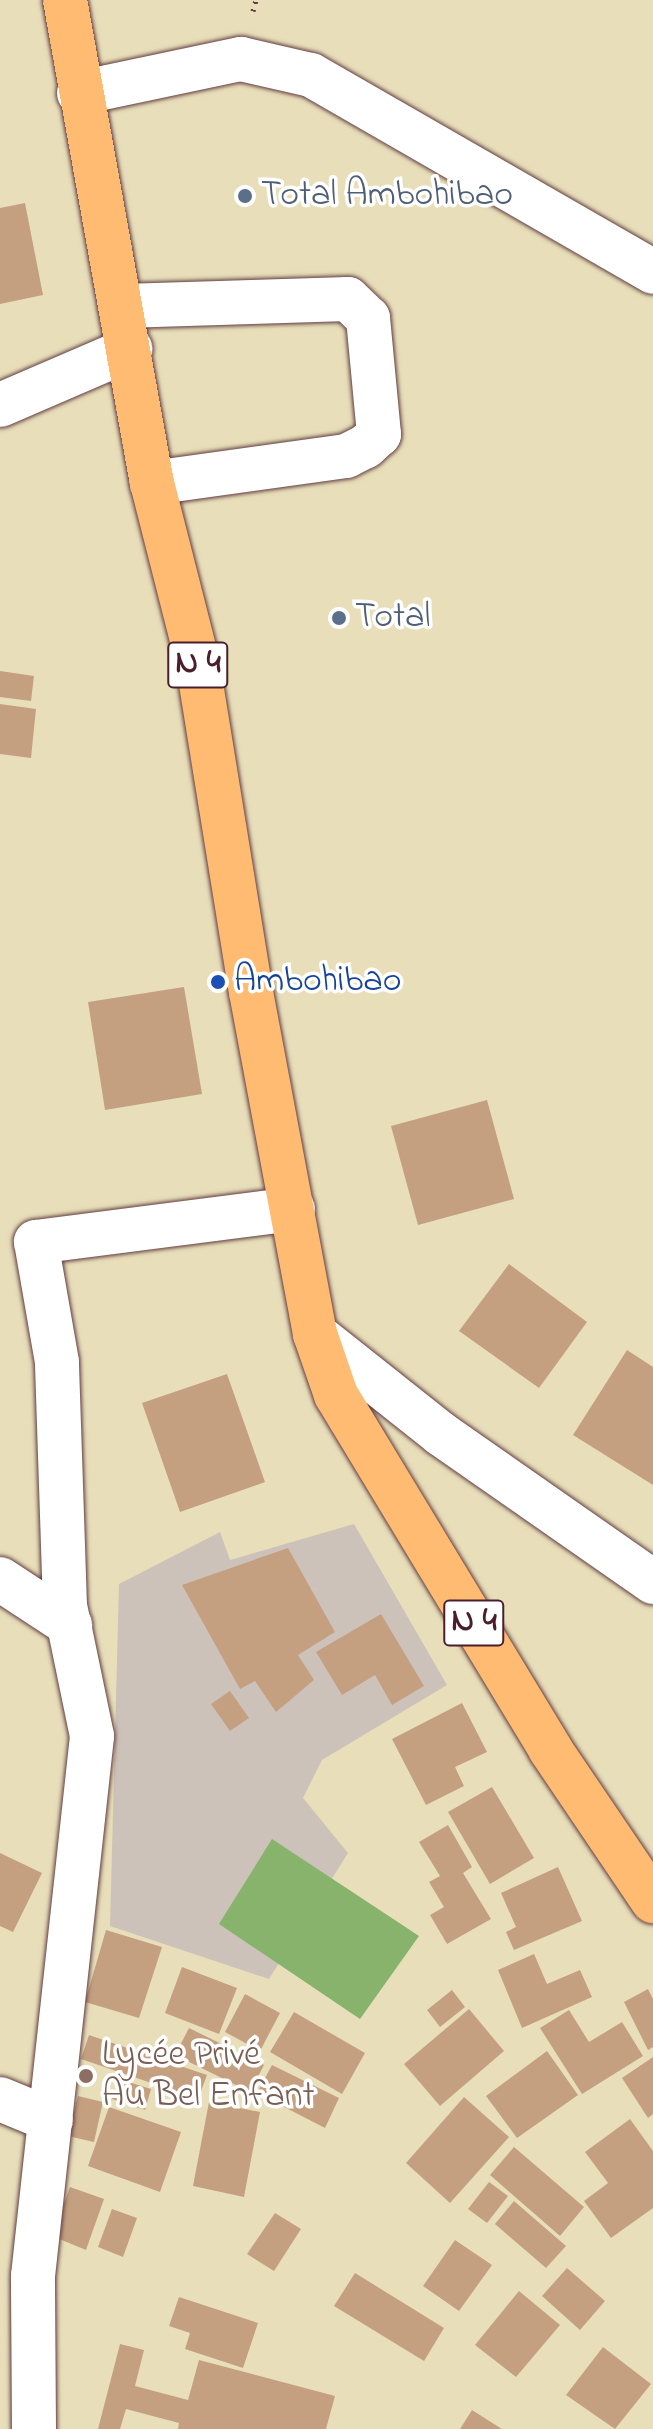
<!DOCTYPE html>
<html>
<head>
<meta charset="utf-8">
<style>
  body { margin:0 }
  #map { position:relative; width:653px; height:2429px; overflow:hidden; background:#e8dfba; font-family:"Indie Flower",sans-serif }
  div>[style] { position:absolute }
  .industrial>* { inset:0; background:#ccc2b9 }
  .forest>* { inset:0; background:#87b36c }
  .building>* { inset:0; background:#c4a081 }
  .path>* { height:5px; margin-top:-2.5px; transform-origin:0; background:repeating-linear-gradient(90deg,#623c40 0 2px,transparent 0 8px) }
  .roads { filter:drop-shadow(0 0 2px #623c40) drop-shadow(0 0 2px #623c40) }
  .minor>* { height:44px; margin:-22px; padding:0 22px; transform-origin:22px; border-radius:22px; background:#fff }
  .major>* { height:44px; margin:-22px; padding:0 22px; transform-origin:22px; border-radius:22px; background:#ffbb71 }
  .dots>* { width:22px; height:22px; translate:-50% -50%; box-sizing:border-box; border:4px solid #fff; border-radius:50% }
  span { translate:-50% -50%; white-space:nowrap; text-align:center; line-height:1.15; -webkit-text-stroke:7px #fff; paint-order:stroke }
  .shield-label span { padding:2px 6px; background:#fff; border:2px solid; border-radius:6px; -webkit-text-stroke-width:0 }
  .shield-label { font-size:34px; color:#4a1f2b; font-weight:700 }
  .service-label { font-size:36px; color:#4e5e75 }
  .left { translate:0 -50%; text-align:left }
  .transit-label { font-size:36px; color:#164399 }
  .education-label { font-size:36px; color:#785e54 }
</style>
</head>
<body>
<div id="map">
  <div class="industrial">
    <i style="clip-path:polygon(354px 1524px,447px 1685px,322px 1760px,303px 1798px,348px 1853px,269px 1979px,110px 1926px,119px 1584px,220px 1532px,230px 1560px)"></i>
  </div>
  <div class="forest">
    <i style="clip-path:polygon(272px 1839px,419px 1936px,360px 2019px,219px 1924px)"></i>
  </div>
  <div class="building">
    <i style="clip-path:polygon(25px 203px,43px 295px,0 304px,0 208px)"></i>
    <i style="clip-path:polygon(0 671px,34px 676px,31px 701px,0 697px)"></i>
    <i style="clip-path:polygon(0 704px,36px 709px,31px 758px,0 754px)"></i>
    <i style="clip-path:polygon(184px 987px,202px 1094px,105px 1110px,88px 1002px)"></i>
    <i style="clip-path:polygon(487px 1100px,514px 1199px,418px 1225px,391px 1126px)"></i>
    <i style="clip-path:polygon(509px 1264px,587px 1322px,539px 1388px,459px 1331px)"></i>
    <i style="clip-path:polygon(627px 1350px,653px 1367px,653px 1485px,573px 1435px)"></i>
    <i style="clip-path:polygon(227px 1374px,265px 1482px,180px 1512px,142px 1403px)"></i>
    <i style="clip-path:polygon(288px 1548px,335px 1632px,298px 1655px,314px 1680px,276px 1712px,255px 1681px,240px 1689px,182px 1585px)"></i>
    <i style="clip-path:polygon(381px 1614px,424px 1686px,392px 1705px,375px 1675px,342px 1695px,316px 1652px)"></i>
    <i style="clip-path:polygon(230px 1691px,249px 1718px,230px 1731px,211px 1704px)"></i>
    <i style="clip-path:polygon(462px 1703px,487px 1752px,455px 1767px,464px 1786px,426px 1805px,392px 1739px)"></i>
    <i style="clip-path:polygon(492px 1787px,534px 1858px,490px 1884px,448px 1812px)"></i>
    <i style="clip-path:polygon(448px 1825px,472px 1867px,463px 1873px,491px 1919px,447px 1944px,430px 1915px,444px 1907px,429px 1882px,440px 1876px,419px 1842px)"></i>
    <i style="clip-path:polygon(0 1853px,42px 1873px,13px 1932px,0 1926px)"></i>
    <i style="clip-path:polygon(558px 1867px,582px 1921px,514px 1950px,506px 1932px,516px 1927px,501px 1893px)"></i>
    <i style="clip-path:polygon(106px 1930px,162px 1947px,139px 2018px,85px 2002px)"></i>
    <i style="clip-path:polygon(534px 1954px,547px 1984px,580px 1970px,592px 1997px,522px 2028px,498px 1970px)"></i>
    <i style="clip-path:polygon(182px 1967px,237px 1988px,219px 2034px,165px 2013px)"></i>
    <i style="clip-path:polygon(648px 1989px,653px 1999px,653px 2047px,648px 2050px,624px 2002px)"></i>
    <i style="clip-path:polygon(452px 1990px,465px 2007px,440px 2027px,427px 2010px)"></i>
    <i style="clip-path:polygon(245px 1994px,280px 2013px,260px 2051px,225px 2032px)"></i>
    <i style="clip-path:polygon(469px 2009px,504px 2051px,440px 2106px,404px 2064px)"></i>
    <i style="clip-path:polygon(569px 2010px,589px 2042px,622px 2022px,643px 2056px,582px 2094px,540px 2028px)"></i>
    <i style="clip-path:polygon(294px 2012px,365px 2053px,342px 2094px,270px 2052px)"></i>
    <i style="clip-path:polygon(189px 2028px,264px 2065px,250px 2092px,175px 2055px)"></i>
    <i style="clip-path:polygon(89px 2035px,207px 2075px,198px 2099px,81px 2059px)"></i>
    <i style="clip-path:polygon(547px 2051px,578px 2095px,517px 2138px,486px 2096px)"></i>
    <i style="clip-path:polygon(653px 2057px,653px 2114px,648px 2118px,622px 2078px)"></i>
    <i style="clip-path:polygon(272px 2065px,339px 2098px,325px 2128px,257px 2093px)"></i>
    <i style="clip-path:polygon(119px 2079px,151px 2089px,145px 2110px,112px 2099px)"></i>
    <i style="clip-path:polygon(78px 2096px,103px 2102px,94px 2142px,68px 2136px)"></i>
    <i style="clip-path:polygon(464px 2097px,509px 2137px,450px 2203px,406px 2163px)"></i>
    <i style="clip-path:polygon(209px 2102px,260px 2112px,244px 2197px,193px 2186px)"></i>
    <i style="clip-path:polygon(109px 2107px,181px 2132px,160px 2192px,88px 2166px)"></i>
    <i style="clip-path:polygon(630px 2119px,653px 2151px,653px 2208px,611px 2238px,584px 2201px,608px 2183px,585px 2152px)"></i>
    <i style="clip-path:polygon(514px 2147px,584px 2207px,560px 2236px,490px 2175px)"></i>
    <i style="clip-path:polygon(489px 2182px,508px 2196px,487px 2223px,468px 2209px)"></i>
    <i style="clip-path:polygon(70px 2187px,104px 2199px,86px 2250px,52px 2236px)"></i>
    <i style="clip-path:polygon(514px 2201px,566px 2246px,546px 2268px,495px 2224px)"></i>
    <i style="clip-path:polygon(112px 2209px,137px 2218px,123px 2257px,98px 2247px)"></i>
    <i style="clip-path:polygon(275px 2213px,301px 2229px,274px 2271px,247px 2254px)"></i>
    <i style="clip-path:polygon(455px 2240px,492px 2265px,459px 2311px,423px 2286px)"></i>
    <i style="clip-path:polygon(567px 2268px,605px 2301px,580px 2330px,542px 2296px)"></i>
    <i style="clip-path:polygon(355px 2273px,444px 2328px,424px 2361px,334px 2306px)"></i>
    <i style="clip-path:polygon(519px 2291px,560px 2325px,516px 2377px,475px 2345px)"></i>
    <i style="clip-path:polygon(179px 2297px,258px 2323px,243px 2368px,185px 2349px,190px 2333px,169px 2326px)"></i>
    <i style="clip-path:polygon(120px 2344px,144px 2350px,135px 2386px,188px 2400px,199px 2360px,335px 2396px,326px 2429px,178px 2429px,179px 2423px,126px 2409px,120px 2429px,98px 2429px)"></i>
    <i style="clip-path:polygon(603px 2347px,651px 2384px,615px 2429px,566px 2395px)"></i>
    <i style="clip-path:polygon(472px 2410px,502px 2429px,460px 2429px)"></i>
  </div>
  <div class="path">
    <i style="left:253px;top:11px;width:11px;rotate:-75deg"></i>
  </div>
  <div class="roads">
    <div class="minor">
      <i style="left:79px;top:93px;width:166px;rotate:-11.9deg"></i>
      <i style="left:241px;top:59px;width:72px;rotate:12.9deg"></i>
      <i style="left:311px;top:75px;width:395px;rotate:29.9deg"></i>
      <i style="left:123px;top:306px;width:225px;rotate:-1.8deg"></i>
      <i style="left:348px;top:299px;width:28px;rotate:44deg"></i>
      <i style="left:368px;top:318px;width:117px;rotate:84.6deg"></i>
      <i style="left:379px;top:434px;width:18px;rotate:137deg"></i>
      <i style="left:366px;top:446px;width:22px;rotate:153deg"></i>
      <i style="left:346px;top:456px;width:196px;rotate:172.1deg"></i>
      <i style="left:0;top:405px;width:142px;rotate:-23.3deg"></i>
      <i style="left:315px;top:1334px;width:161px;rotate:38.4deg"></i>
      <i style="left:441px;top:1434px;width:259px;rotate:34.9deg"></i>
      <i style="left:0;top:1579px;width:84px;rotate:33.3deg"></i>
      <i style="left:0;top:2099px;width:55px;rotate:22.4deg"></i>
      <i style="left:34px;top:2429px;width:153px;rotate:-90.4deg"></i>
      <i style="left:33px;top:2276px;width:543px;rotate:-83.76deg"></i>
      <i style="left:92px;top:1736px;width:133px;rotate:-101.7deg"></i>
      <i style="left:65px;top:1606px;width:244px;rotate:-91.9deg"></i>
      <i style="left:57px;top:1362px;width:122px;rotate:-99.9deg"></i>
      <i style="left:36px;top:1242px;width:259px;rotate:-7.3deg"></i>
    </div>
    <div class="major">
      <i style="left:65px;top:0;width:491px;rotate:79.8deg"></i>
      <i style="left:152px;top:483px;width:182px;rotate:75.7deg"></i>
      <i style="left:197px;top:659px;width:337px;rotate:80.8deg"></i>
      <i style="left:251px;top:992px;width:348px;rotate:79.4deg"></i>
      <i style="left:315px;top:1334px;width:65px;rotate:71deg"></i>
      <i style="left:336px;top:1395px;width:414px;rotate:58.8deg"></i>
      <i style="left:550px;top:1749px;width:184px;rotate:55.9deg"></i>
    </div>
  </div>
  <div class="dots">
    <i style="left:245px;top:196px;background:#5c6f8a"></i>
    <i style="left:339px;top:618px;background:#5c6f8a"></i>
    <i style="left:218px;top:982px;background:#1a4fb4"></i>
    <i style="left:86px;top:2076px;background:#8d6e63"></i>
  </div>
  <div class="shield-label">
    <span style="left:198px;top:665px">N 4</span>
    <span style="left:474px;top:1623px">N 4</span>
  </div>
  <div class="service-label">
    <span class="left" style="left:261px;top:196px">Total Ambohibao</span>
    <span class="left" style="left:355px;top:618px">Total</span>
  </div>
  <div class="transit-label">
    <span class="left" style="left:234px;top:982px">Ambohibao</span>
  </div>
  <div class="education-label">
    <span class="left" style="left:102px;top:2076px">Lycée Privé<br>Au Bel Enfant</span>
  </div>
</div>
</body>
</html>
